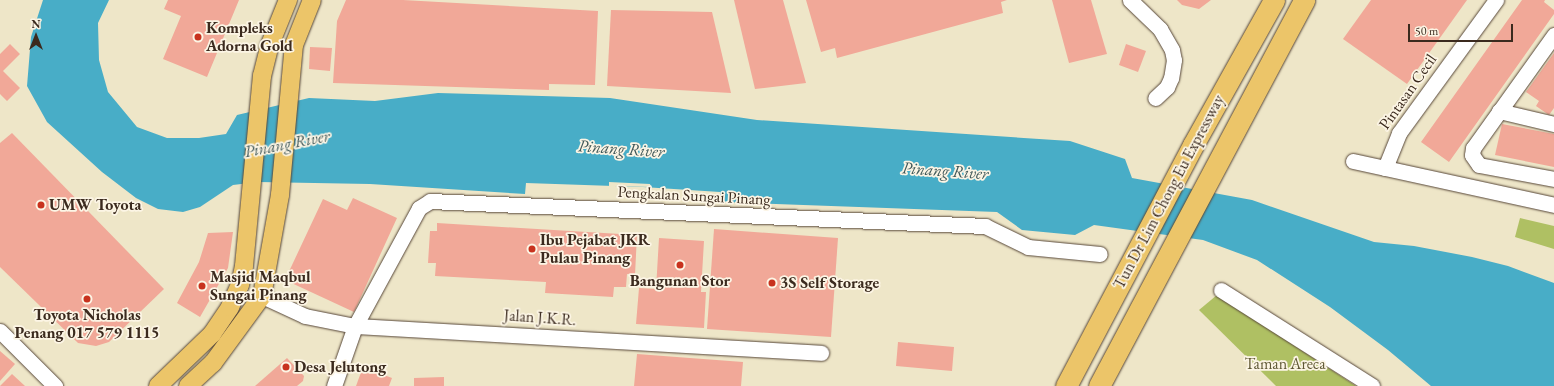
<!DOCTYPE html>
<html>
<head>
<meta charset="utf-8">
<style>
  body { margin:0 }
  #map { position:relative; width:1554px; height:386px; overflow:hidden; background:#eee6c8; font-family:"EB Garamond",serif }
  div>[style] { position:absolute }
  .green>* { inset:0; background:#afc063 }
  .water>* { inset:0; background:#48adc7 }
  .pier>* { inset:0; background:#eee6c8 }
  .building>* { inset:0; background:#f1a898 }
  .roads { filter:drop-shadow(0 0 1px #564638) drop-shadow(0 0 1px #564638) }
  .minor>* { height:15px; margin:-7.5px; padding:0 7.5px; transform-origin:7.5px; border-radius:7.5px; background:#fff }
  .major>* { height:18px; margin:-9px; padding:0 9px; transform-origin:9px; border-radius:9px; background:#ecc569 }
  .highway>* { height:21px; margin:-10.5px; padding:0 10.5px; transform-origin:10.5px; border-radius:10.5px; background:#ecc569 }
  .dots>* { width:11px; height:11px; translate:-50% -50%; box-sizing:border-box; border:2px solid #fcf5e5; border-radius:50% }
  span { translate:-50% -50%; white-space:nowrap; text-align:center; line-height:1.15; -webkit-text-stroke:3.5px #fcf5e5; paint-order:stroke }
  .poi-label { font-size:16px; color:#3b2a1e; font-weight:700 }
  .left { translate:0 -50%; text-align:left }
  .street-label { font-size:16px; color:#3b2a1e }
  .park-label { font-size:16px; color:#5e5733 }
  .water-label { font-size:17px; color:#405859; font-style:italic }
  .north { position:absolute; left:16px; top:16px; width:40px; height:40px; -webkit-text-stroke:3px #fcf5e5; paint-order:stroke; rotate:0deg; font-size:11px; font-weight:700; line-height:16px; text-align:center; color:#3b2a1e }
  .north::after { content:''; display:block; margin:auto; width:14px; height:18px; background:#3b2a1e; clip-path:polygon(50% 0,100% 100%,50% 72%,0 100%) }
  .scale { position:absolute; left:1408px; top:24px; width:105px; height:18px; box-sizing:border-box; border:2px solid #3b2a1e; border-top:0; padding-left:5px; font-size:12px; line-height:14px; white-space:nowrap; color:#3b2a1e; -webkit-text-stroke:3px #fcf5e5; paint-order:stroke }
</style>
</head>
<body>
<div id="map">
  <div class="green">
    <i style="clip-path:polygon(1520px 218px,1554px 226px,1554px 249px,1515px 237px)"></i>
    <i style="clip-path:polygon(1217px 295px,1356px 386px,1276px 386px,1199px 310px)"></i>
  </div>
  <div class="water">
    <i style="clip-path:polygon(43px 0,109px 0,98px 23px,99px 60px,108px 92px,137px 127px,167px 138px,199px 138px,226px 134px,237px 115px,309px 98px,375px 101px,438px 93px,610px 98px,757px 120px,1070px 141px,1125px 159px,1132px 178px,1252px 200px,1374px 242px,1414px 246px,1472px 257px,1508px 266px,1554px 283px,1554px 386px,1431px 386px,1388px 350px,1330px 307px,1257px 260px,1203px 240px,1094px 225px,1075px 235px,1022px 230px,997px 212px,720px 202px,720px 192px,643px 187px,526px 183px,525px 194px,370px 184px,259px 182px,233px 185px,200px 207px,183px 212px,158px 209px,136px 198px,102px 172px,47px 122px,27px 86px,31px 37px)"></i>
  </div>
  <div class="pier">
    <i style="clip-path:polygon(609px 182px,650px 184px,651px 187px,609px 186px)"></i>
  </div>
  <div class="building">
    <i style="clip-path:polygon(168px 0,239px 0,207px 77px,163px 59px,181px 16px,164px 9px)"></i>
    <i style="clip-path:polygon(346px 0,403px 0,598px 11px,595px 85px,549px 84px,549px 90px,333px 83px,337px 21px)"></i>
    <i style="clip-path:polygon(734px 0,783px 0,806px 83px,755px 89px)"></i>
    <i style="clip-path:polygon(806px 0,1007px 0,1001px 2px,1003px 13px,837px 58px,835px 48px,821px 52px)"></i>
    <i style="clip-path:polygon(1052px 0,1091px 0,1107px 54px,1069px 63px)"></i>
    <i style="clip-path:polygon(1177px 0,1211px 0,1199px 9px,1182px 5px)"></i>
    <i style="clip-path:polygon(1371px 0,1467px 0,1407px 84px,1343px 39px)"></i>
    <i style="clip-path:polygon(1522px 0,1545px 0,1544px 2px,1554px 10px,1554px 14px,1449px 162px,1421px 142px)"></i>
    <i style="clip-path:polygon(611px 10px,712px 12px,731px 93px,607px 86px)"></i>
    <i style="clip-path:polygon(10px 44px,20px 54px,3px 71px,20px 88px,7px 101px,0 94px,0 54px)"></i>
    <i style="clip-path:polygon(1126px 44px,1146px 51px,1138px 72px,1119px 65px)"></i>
    <i style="clip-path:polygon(310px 47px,332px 48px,330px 71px,309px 69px)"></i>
    <i style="clip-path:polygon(1554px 53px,1554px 108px,1549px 115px,1536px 106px,1539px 101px,1526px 92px)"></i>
    <i style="clip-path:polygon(1502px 124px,1554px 134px,1554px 167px,1495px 155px)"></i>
    <i style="clip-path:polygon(12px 133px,164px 289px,109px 342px,96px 346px,78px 343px,0 267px,0 143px)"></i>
    <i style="clip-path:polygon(353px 198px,397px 218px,354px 312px,285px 280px,323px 199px,347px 210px)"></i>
    <i style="clip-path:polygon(437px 223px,637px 235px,635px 275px,627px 274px,626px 287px,614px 287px,613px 297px,545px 293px,546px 282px,435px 276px,436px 263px,428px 263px,430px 231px,437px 231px)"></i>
    <i style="clip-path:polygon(714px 229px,838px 238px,831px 337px,707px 329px)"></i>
    <i style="clip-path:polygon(233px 232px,228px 268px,200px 317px,177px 303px,199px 262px,208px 233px)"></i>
    <i style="clip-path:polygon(659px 238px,704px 241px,701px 292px,706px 292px,704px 328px,636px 324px,639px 288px,656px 289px)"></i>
    <i style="clip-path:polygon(898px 342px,954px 347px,952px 371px,896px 366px)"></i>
    <i style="clip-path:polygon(0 351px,15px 364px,0 381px)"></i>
    <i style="clip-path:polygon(637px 354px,743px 362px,741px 386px,634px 386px)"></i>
    <i style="clip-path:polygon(287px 358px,304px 376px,303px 381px,297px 386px,255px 386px)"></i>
    <i style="clip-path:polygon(363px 367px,392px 378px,389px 386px,356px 386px)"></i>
    <i style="clip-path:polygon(12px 374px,25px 386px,0 386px)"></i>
    <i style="clip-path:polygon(444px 377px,444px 386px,414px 386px,414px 378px)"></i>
  </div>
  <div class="roads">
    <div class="minor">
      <i style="left:1130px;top:0;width:42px;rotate:44deg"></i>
      <i style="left:1160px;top:29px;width:24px;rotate:60deg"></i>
      <i style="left:1172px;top:50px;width:10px;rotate:79deg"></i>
      <i style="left:1174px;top:60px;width:18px;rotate:99deg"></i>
      <i style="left:1171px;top:78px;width:10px;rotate:114deg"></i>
      <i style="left:1167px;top:87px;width:16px;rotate:137deg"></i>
      <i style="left:1554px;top:35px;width:139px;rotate:125.6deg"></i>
      <i style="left:1473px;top:148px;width:7px;rotate:98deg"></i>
      <i style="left:1472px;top:155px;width:12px;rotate:55deg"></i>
      <i style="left:1479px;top:165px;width:76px;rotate:10.6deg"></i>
      <i style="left:1499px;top:111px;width:57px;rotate:13.3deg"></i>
      <i style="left:1353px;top:161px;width:206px;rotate:12.3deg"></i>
      <i style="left:1385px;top:168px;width:38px;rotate:-68deg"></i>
      <i style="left:1399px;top:133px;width:165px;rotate:-53.9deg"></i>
      <i style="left:1221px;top:290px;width:179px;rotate:32.4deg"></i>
      <i style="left:262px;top:296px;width:47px;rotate:24.9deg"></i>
      <i style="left:305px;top:316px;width:51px;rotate:11.3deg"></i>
      <i style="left:355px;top:326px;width:467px;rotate:3.3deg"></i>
      <i style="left:0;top:331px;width:78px;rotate:45deg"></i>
      <i style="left:334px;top:386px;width:64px;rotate:-70.7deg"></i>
      <i style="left:355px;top:326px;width:134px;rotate:-61.5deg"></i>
      <i style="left:419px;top:208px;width:13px;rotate:-32deg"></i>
      <i style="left:430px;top:201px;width:556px;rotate:2.58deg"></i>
      <i style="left:985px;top:226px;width:48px;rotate:26deg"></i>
      <i style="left:1028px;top:247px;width:72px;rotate:5.6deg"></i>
    </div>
    <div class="major">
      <i style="left:158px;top:386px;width:75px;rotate:-43.9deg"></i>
      <i style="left:212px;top:334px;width:32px;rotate:-56deg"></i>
      <i style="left:230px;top:307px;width:24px;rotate:-66deg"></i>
      <i style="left:240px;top:285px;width:19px;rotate:-78deg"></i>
      <i style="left:244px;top:266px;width:191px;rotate:-84.6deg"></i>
      <i style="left:262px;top:76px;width:30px;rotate:-76deg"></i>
      <i style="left:269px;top:47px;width:51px;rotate:-68deg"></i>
      <i style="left:188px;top:386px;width:34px;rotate:-43deg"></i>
      <i style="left:213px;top:363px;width:83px;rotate:-53.8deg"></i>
      <i style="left:262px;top:296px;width:103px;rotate:-79.9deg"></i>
      <i style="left:280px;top:195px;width:151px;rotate:-84.7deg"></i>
      <i style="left:294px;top:45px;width:48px;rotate:-68.2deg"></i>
    </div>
    <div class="highway">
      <i style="left:1066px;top:386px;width:272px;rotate:-62.2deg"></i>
      <i style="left:1193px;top:145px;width:166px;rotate:-60.8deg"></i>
      <i style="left:1099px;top:386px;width:437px;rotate:-62deg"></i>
    </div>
  </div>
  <div class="dots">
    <i style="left:198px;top:37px;background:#c8321e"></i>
    <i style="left:41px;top:205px;background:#c8321e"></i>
    <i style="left:532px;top:249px;background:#c8321e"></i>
    <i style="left:680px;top:265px;background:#c8321e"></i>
    <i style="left:772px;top:283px;background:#c8321e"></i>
    <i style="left:202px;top:286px;background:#c8321e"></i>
    <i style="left:87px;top:299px;background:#c8321e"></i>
    <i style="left:286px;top:367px;background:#c8321e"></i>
  </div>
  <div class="poi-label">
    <span class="left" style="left:206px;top:37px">Kompleks<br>Adorna Gold</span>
    <span class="left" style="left:49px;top:205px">UMW Toyota</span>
    <span class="left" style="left:540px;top:249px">Ibu Pejabat JKR<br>Pulau Pinang</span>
    <span class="left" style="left:210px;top:286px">Masjid Maqbul<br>Sungai Pinang</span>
    <span style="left:680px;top:281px">Bangunan Stor</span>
    <span class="left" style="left:780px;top:283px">3S Self Storage</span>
    <span style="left:87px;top:324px">Toyota Nicholas<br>Penang 017 579 1115</span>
    <span class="left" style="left:294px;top:367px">Desa Jelutong</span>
  </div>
  <div class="street-label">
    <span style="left:1408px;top:92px;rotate:-55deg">Pintasan Cecil</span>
    <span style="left:1169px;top:192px;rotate:-62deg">Tun Dr Lim Chong Eu Expressway</span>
    <span style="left:694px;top:196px;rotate:3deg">Pengkalan Sungai Pinang</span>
    <span style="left:540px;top:318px;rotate:4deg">Jalan J.K.R.</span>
  </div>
  <div class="park-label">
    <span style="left:1285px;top:364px">Taman Areca</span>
  </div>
  <div class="water-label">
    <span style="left:287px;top:144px;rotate:-11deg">Pinang River</span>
    <span style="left:621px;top:149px;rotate:4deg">Pinang River</span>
    <span style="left:945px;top:171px;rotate:4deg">Pinang River</span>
  </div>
  <div class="north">N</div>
  <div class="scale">50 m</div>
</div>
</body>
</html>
